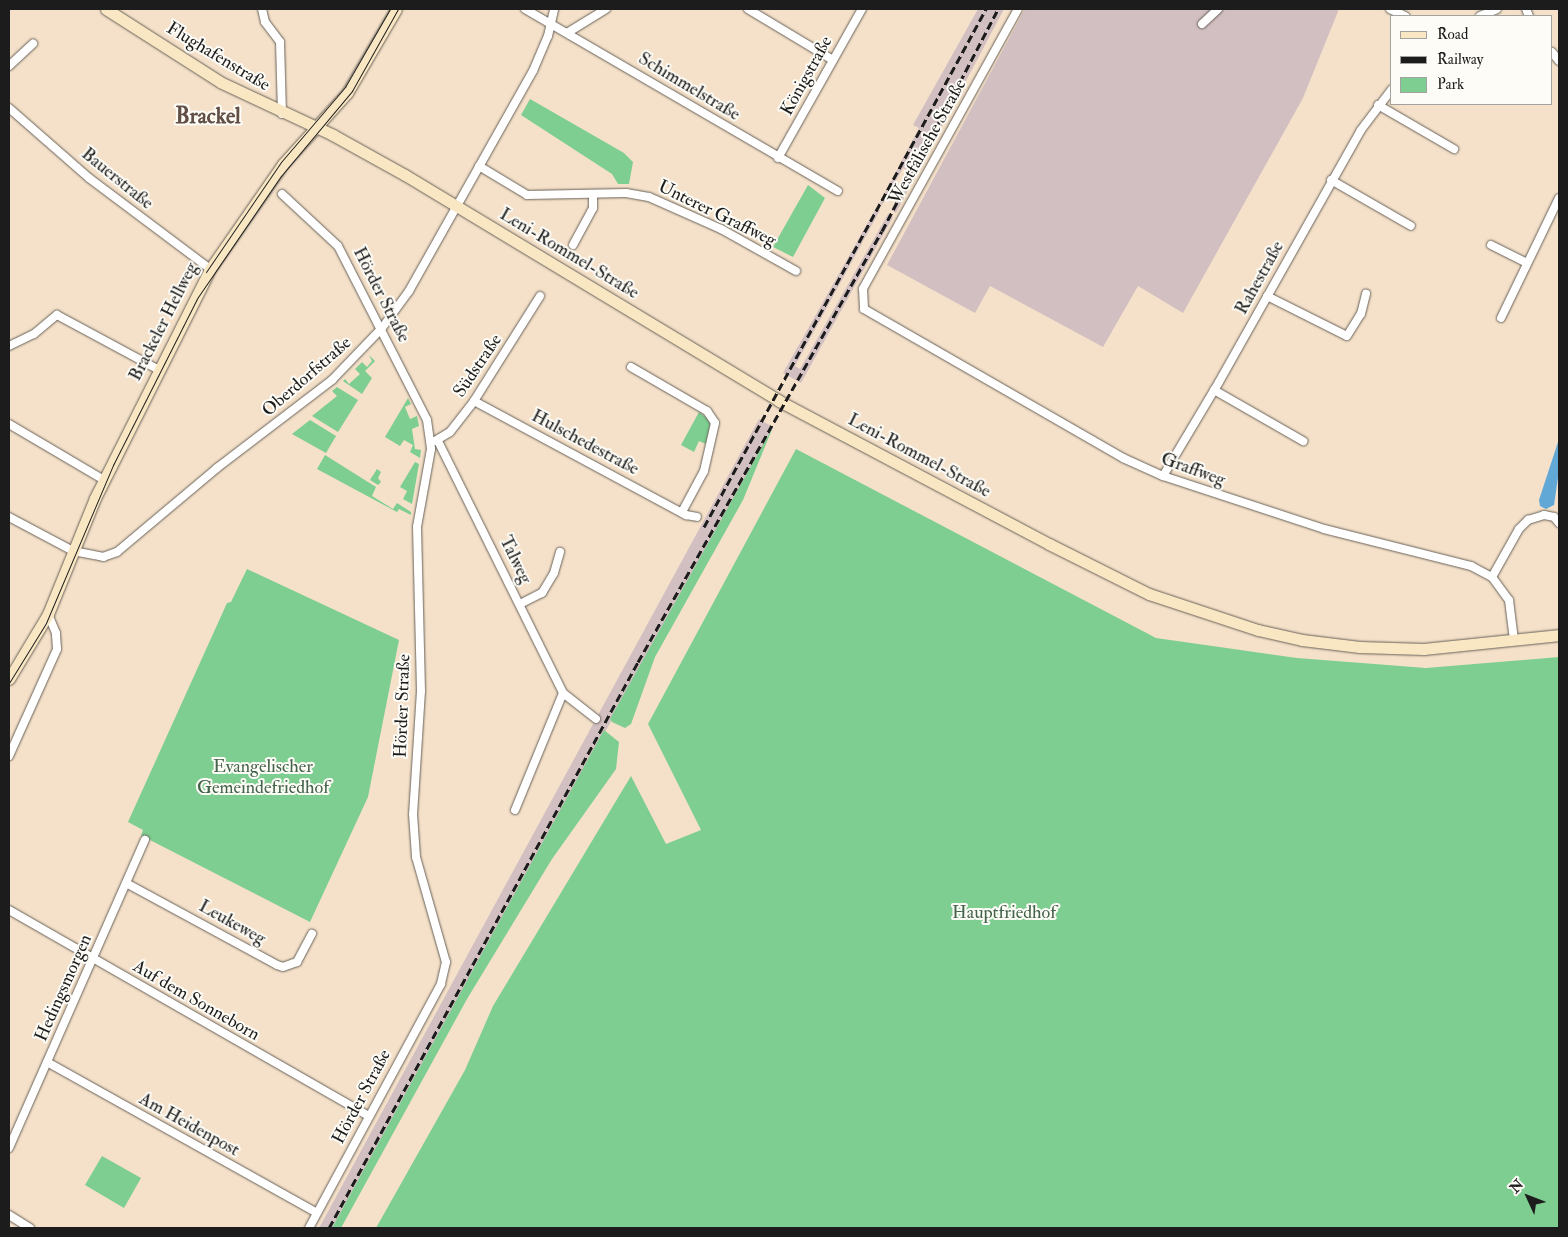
<!DOCTYPE html>
<html>
<head>
<meta charset="utf-8">
<style>
  body { margin:0 }
  #map { position:relative; width:1568px; height:1237px; overflow:hidden; background:#f5e1c9; font-family:"IM FELL Double Pica",serif }
  div>[style] { position:absolute }
  .industrial>* { inset:0; background:#d2bfc1 }
  .green>* { inset:0; background:#7dce90 }
  .water>* { inset:0; background:#61a8d7 }
  .roads { filter:drop-shadow(0 0 1px #686159) drop-shadow(0 0 1px #686159) }
  .street>* { height:8px; margin:-4px; padding:0 4px; transform-origin:4px; border-radius:4px; background:#fff }
  .secondary>* { height:11px; margin:-5.5px; padding:0 5.5px; transform-origin:5.5px; border-radius:5.5px; background:#f9e7c3 }
  .tram>* { height:1px; margin:-0.5px; padding:0 0.5px; transform-origin:0.5px; border-radius:0.5px; background:#1c1c1c }
  .rail>* { height:3px; margin-top:-1.5px; transform-origin:0; background:repeating-linear-gradient(90deg,#1c1c1c 0 8px,transparent 0 12px) }
  span { translate:-50% -50%; white-space:nowrap; text-align:center; line-height:1.15; -webkit-text-stroke:4px #fdfcf7; paint-order:stroke }
  .street-label { font-size:18px; color:#1c1c1c }
  .park-label { font-size:18px; color:#43634a }
  .district-label { font-size:22px; color:#614f45; font-weight:700 }
  .frame { position:absolute; inset:0; border:10px solid #1c1c1c; pointer-events:none }
  .legend { position:absolute; left:1390px; top:15px; width:162px; height:90px; box-sizing:border-box; background:#fdfcf7; border:1px solid #a3a29f; margin:0; padding:6px 9px; list-style:none; font-size:15px; color:#1c1c1c }
  .legend li { display:flex; align-items:center; gap:10px; height:25px }
  .legend b { width:25px; border:1px solid #a3a29f }
  .north { position:absolute; left:1503px; top:1172px; width:50px; height:50px; -webkit-text-stroke:4px #fdfcf7; paint-order:stroke; rotate:313deg; font-size:14px; font-weight:700; line-height:20px; text-align:center; color:#1c1c1c }
  .north::after { content:''; display:block; margin:auto; width:18px; height:22px; background:#1c1c1c; clip-path:polygon(50% 0,100% 100%,50% 72%,0 100%) }
</style>
</head>
<body>
<div id="map">
  <div class="industrial">
    <i style="clip-path:polygon(978px 9px,1004px 9px,896px 213px,891px 210px,911px 172px,903px 168px,882px 205px,879px 204px,919px 128px,913px 125px)"></i>
    <i style="clip-path:polygon(1025px 9px,1339px 9px,1303px 98px,1183px 313px,1138px 286px,1103px 347px,990px 286px,975px 313px,887px 265px)"></i>
    <i style="clip-path:polygon(876px 208px,880px 210px,795px 366px,800px 369px,888px 214px,893px 217px,801px 383px,783px 373px)"></i>
    <i style="clip-path:polygon(759px 419px,773px 427px,332px 1228px,319px 1228px)"></i>
  </div>
  <div class="green">
    <i style="clip-path:polygon(530px 99px,624px 153px,633px 162px,629px 184px,618px 184px,612px 174px,521px 115px)"></i>
    <i style="clip-path:polygon(808px 185px,825px 198px,793px 257px,773px 247px)"></i>
    <i style="clip-path:polygon(369px 355px,375px 361px,365px 371px,372px 378px,362px 394px,343px 381px,345px 379px,349px 384px,360px 374px,355px 369px,362px 362px,367px 367px,372px 361px)"></i>
    <i style="clip-path:polygon(337px 387px,358px 400px,338px 432px,312px 416px,337px 396px,332px 391px)"></i>
    <i style="clip-path:polygon(408px 398px,411px 404px,405px 407px,410px 419px,417px 416px,419px 426px,412px 429px,415px 449px,421px 450px,420px 458px,410px 452px,413px 445px,404px 440px,400px 446px,385px 437px)"></i>
    <i style="clip-path:polygon(699px 412px,711px 421px,706px 444px,699px 441px,694px 452px,681px 445px)"></i>
    <i style="clip-path:polygon(310px 420px,336px 436px,326px 453px,292px 434px)"></i>
    <i style="clip-path:polygon(773px 427px,743px 500px,655px 657px,631px 724px,625px 728px,612px 722px,610px 719px)"></i>
    <i style="clip-path:polygon(796px 449px,1156px 638px,1297px 658px,1426px 668px,1559px 657px,1559px 1228px,376px 1228px,465px 1070px,493px 1006px,631px 776px,666px 844px,701px 830px,648px 724px)"></i>
    <i style="clip-path:polygon(325px 455px,376px 487px,372px 496px,393px 509px,397px 503px,411px 512px,411px 515px,399px 509px,397px 512px,317px 469px)"></i>
    <i style="clip-path:polygon(415px 462px,419px 464px,412px 504px,403px 499px,407px 491px,400px 487px)"></i>
    <i style="clip-path:polygon(377px 469px,381px 472px,378px 478px,381px 482px,378px 485px,370px 480px)"></i>
    <i style="clip-path:polygon(247px 569px,399px 640px,368px 797px,310px 922px,146px 838px,141px 836px,143px 830px,128px 822px,227px 603px,231px 602px)"></i>
    <i style="clip-path:polygon(604px 730px,619px 742px,616px 769px,552px 859px,467px 999px,341px 1228px,332px 1228px)"></i>
    <i style="clip-path:polygon(102px 1156px,141px 1178px,124px 1208px,85px 1185px)"></i>
  </div>
  <div class="water">
    <i style="clip-path:polygon(1559px 439px,1559px 471px,1554px 505px,1546px 509px,1540px 506px,1539px 500px)"></i>
  </div>
  <div class="roads">
    <div class="street">
      <i style="left:262px;top:9px;width:13px;rotate:77deg"></i>
      <i style="left:265px;top:22px;width:25px;rotate:53deg"></i>
      <i style="left:280px;top:42px;width:72px;rotate:88.4deg"></i>
      <i style="left:525px;top:9px;width:362px;rotate:30.2deg"></i>
      <i style="left:748px;top:9px;width:99px;rotate:31deg"></i>
      <i style="left:1018px;top:9px;width:320px;rotate:119deg"></i>
      <i style="left:863px;top:289px;width:20px;rotate:87deg"></i>
      <i style="left:864px;top:309px;width:299px;rotate:29.9deg"></i>
      <i style="left:1123px;top:458px;width:44px;rotate:24.2deg"></i>
      <i style="left:1163px;top:476px;width:169px;rotate:18.2deg"></i>
      <i style="left:1324px;top:529px;width:152px;rotate:14.1deg"></i>
      <i style="left:1471px;top:566px;width:24px;rotate:28deg"></i>
      <i style="left:1492px;top:577px;width:29px;rotate:54deg"></i>
      <i style="left:1509px;top:600px;width:40px;rotate:82.9deg"></i>
      <i style="left:1390px;top:9px;width:17px;rotate:25deg"></i>
      <i style="left:1526px;top:9px;width:8px;rotate:67deg"></i>
      <i style="left:1480px;top:16px;width:18px;rotate:-22deg"></i>
      <i style="left:1202px;top:24px;width:22px;rotate:-43deg"></i>
      <i style="left:567px;top:33px;width:46px;rotate:-31.6deg"></i>
      <i style="left:1552px;top:52px;width:11px;rotate:52deg"></i>
      <i style="left:9px;top:66px;width:33px;rotate:-43deg"></i>
      <i style="left:1378px;top:105px;width:88px;rotate:30.1deg"></i>
      <i style="left:9px;top:108px;width:106px;rotate:41.2deg"></i>
      <i style="left:89px;top:178px;width:151px;rotate:36.9deg"></i>
      <i style="left:778px;top:158px;width:171px;rotate:-60.6deg"></i>
      <i style="left:479px;top:166px;width:56px;rotate:31.1deg"></i>
      <i style="left:527px;top:195px;width:99px;rotate:-1.2deg"></i>
      <i style="left:626px;top:193px;width:23px;rotate:10deg"></i>
      <i style="left:649px;top:197px;width:79px;rotate:24deg"></i>
      <i style="left:721px;top:229px;width:86px;rotate:29.2deg"></i>
      <i style="left:1331px;top:180px;width:92px;rotate:29.9deg"></i>
      <i style="left:282px;top:194px;width:76px;rotate:42.9deg"></i>
      <i style="left:338px;top:246px;width:195px;rotate:62.9deg"></i>
      <i style="left:427px;top:420px;width:29px;rotate:82deg"></i>
      <i style="left:431px;top:449px;width:79px;rotate:100.2deg"></i>
      <i style="left:417px;top:527px;width:164px;rotate:88.6deg"></i>
      <i style="left:421px;top:691px;width:123px;rotate:93.7deg"></i>
      <i style="left:413px;top:814px;width:43px;rotate:86deg"></i>
      <i style="left:416px;top:857px;width:109px;rotate:74.1deg"></i>
      <i style="left:446px;top:962px;width:23px;rotate:103deg"></i>
      <i style="left:441px;top:984px;width:277px;rotate:118.4deg"></i>
      <i style="left:573px;top:245px;width:42px;rotate:-61.6deg"></i>
      <i style="left:593px;top:208px;width:13px;rotate:-90deg"></i>
      <i style="left:1491px;top:245px;width:40px;rotate:26.6deg"></i>
      <i style="left:1267px;top:296px;width:89px;rotate:26.6deg"></i>
      <i style="left:1347px;top:336px;width:26px;rotate:-58deg"></i>
      <i style="left:1361px;top:314px;width:21px;rotate:-76deg"></i>
      <i style="left:1501px;top:318px;width:133px;rotate:-64.2deg"></i>
      <i style="left:9px;top:346px;width:28px;rotate:-26deg"></i>
      <i style="left:34px;top:334px;width:30px;rotate:-40deg"></i>
      <i style="left:57px;top:315px;width:116px;rotate:28.3deg"></i>
      <i style="left:631px;top:367px;width:88px;rotate:30.1deg"></i>
      <i style="left:707px;top:411px;width:14px;rotate:56deg"></i>
      <i style="left:715px;top:423px;width:49px;rotate:102.9deg"></i>
      <i style="left:704px;top:471px;width:47px;rotate:118.2deg"></i>
      <i style="left:1214px;top:390px;width:103px;rotate:29.8deg"></i>
      <i style="left:474px;top:401px;width:241px;rotate:28.3deg"></i>
      <i style="left:686px;top:515px;width:11px;rotate:10deg"></i>
      <i style="left:9px;top:424px;width:110px;rotate:30.5deg"></i>
      <i style="left:435px;top:441px;width:17px;rotate:-31deg"></i>
      <i style="left:450px;top:432px;width:39px;rotate:-52deg"></i>
      <i style="left:474px;top:401px;width:124px;rotate:-57.8deg"></i>
      <i style="left:438px;top:441px;width:281px;rotate:63.6deg"></i>
      <i style="left:563px;top:693px;width:42px;rotate:38.2deg"></i>
      <i style="left:1163px;top:476px;width:109px;rotate:-59.2deg"></i>
      <i style="left:1219px;top:382px;width:289px;rotate:-60.6deg"></i>
      <i style="left:1361px;top:130px;width:51px;rotate:-52.9deg"></i>
      <i style="left:9px;top:517px;width:72px;rotate:28deg"></i>
      <i style="left:73px;top:551px;width:31px;rotate:11deg"></i>
      <i style="left:103px;top:557px;width:15px;rotate:-20deg"></i>
      <i style="left:117px;top:552px;width:131px;rotate:-40deg"></i>
      <i style="left:217px;top:468px;width:145px;rotate:-37.4deg"></i>
      <i style="left:332px;top:380px;width:72px;rotate:-46.1deg"></i>
      <i style="left:382px;top:328px;width:46px;rotate:-53.9deg"></i>
      <i style="left:409px;top:291px;width:253px;rotate:-60.6deg"></i>
      <i style="left:533px;top:71px;width:38px;rotate:-67deg"></i>
      <i style="left:548px;top:36px;width:28px;rotate:-77deg"></i>
      <i style="left:1492px;top:577px;width:55px;rotate:-60.6deg"></i>
      <i style="left:1519px;top:529px;width:13px;rotate:-45deg"></i>
      <i style="left:1528px;top:520px;width:17px;rotate:-17deg"></i>
      <i style="left:1544px;top:515px;width:10px;rotate:11deg"></i>
      <i style="left:1554px;top:517px;width:8px;rotate:50deg"></i>
      <i style="left:520px;top:604px;width:25px;rotate:-27deg"></i>
      <i style="left:542px;top:593px;width:23px;rotate:-59deg"></i>
      <i style="left:554px;top:573px;width:22px;rotate:-74deg"></i>
      <i style="left:9px;top:756px;width:117px;rotate:-65.8deg"></i>
      <i style="left:57px;top:649px;width:16px;rotate:-94deg"></i>
      <i style="left:56px;top:633px;width:21px;rotate:-113deg"></i>
      <i style="left:515px;top:810px;width:126px;rotate:-67.7deg"></i>
      <i style="left:126px;top:883px;width:172px;rotate:28.5deg"></i>
      <i style="left:277px;top:965px;width:6px;rotate:18deg"></i>
      <i style="left:283px;top:967px;width:15px;rotate:-20deg"></i>
      <i style="left:297px;top:962px;width:32px;rotate:-62deg"></i>
      <i style="left:9px;top:910px;width:415px;rotate:29.8deg"></i>
      <i style="left:47px;top:1062px;width:309px;rotate:29.2deg"></i>
      <i style="left:9px;top:1148px;width:337px;rotate:-66.2deg"></i>
      <i style="left:9px;top:1215px;width:25px;rotate:32deg"></i>
    </div>
    <div class="secondary">
      <i style="left:106px;top:9px;width:135px;rotate:32.6deg"></i>
      <i style="left:220px;top:82px;width:125px;rotate:25.1deg"></i>
      <i style="left:333px;top:135px;width:82px;rotate:29.1deg"></i>
      <i style="left:405px;top:175px;width:437px;rotate:31.1deg"></i>
      <i style="left:779px;top:401px;width:306px;rotate:27.9deg"></i>
      <i style="left:1049px;top:544px;width:112px;rotate:26.6deg"></i>
      <i style="left:1149px;top:594px;width:115px;rotate:18.3deg"></i>
      <i style="left:1258px;top:630px;width:45px;rotate:12.8deg"></i>
      <i style="left:1302px;top:640px;width:58px;rotate:6.9deg"></i>
      <i style="left:1360px;top:647px;width:64px;rotate:1.8deg"></i>
      <i style="left:1424px;top:649px;width:136px;rotate:-5.9deg"></i>
      <i style="left:9px;top:679px;width:76px;rotate:-59deg"></i>
      <i style="left:48px;top:614px;width:125px;rotate:-67.9deg"></i>
      <i style="left:95px;top:498px;width:256px;rotate:-63.3deg"></i>
      <i style="left:210px;top:269px;width:128px;rotate:-55.2deg"></i>
      <i style="left:283px;top:164px;width:96px;rotate:-48deg"></i>
      <i style="left:347px;top:93px;width:97px;rotate:-59.7deg"></i>
    </div>
  </div>
  <div class="tram">
    <i style="left:206px;top:272px;width:133px;rotate:-55.7deg"></i>
    <i style="left:281px;top:162px;width:99px;rotate:-49.5deg"></i>
    <i style="left:345px;top:87px;width:90px;rotate:-60deg"></i>
    <i style="left:9px;top:683px;width:70px;rotate:-58.3deg"></i>
    <i style="left:46px;top:623px;width:172px;rotate:-67deg"></i>
    <i style="left:113px;top:465px;width:188px;rotate:-63.2deg"></i>
    <i style="left:198px;top:297px;width:147px;rotate:-55.6deg"></i>
    <i style="left:281px;top:176px;width:111px;rotate:-50.1deg"></i>
    <i style="left:352px;top:91px;width:94px;rotate:-60.7deg"></i>
  </div>
  <div class="rail">
    <i style="left:704px;top:527px;width:590px;rotate:-61.44deg"></i>
    <i style="left:329px;top:1228px;width:645px;rotate:-61.37deg"></i>
    <i style="left:638px;top:662px;width:495px;rotate:-60.5deg"></i>
    <i style="left:882px;top:231px;width:250px;rotate:-62.4deg"></i>
  </div>
  <div class="street-label">
    <span style="left:218px;top:57px;rotate:31deg">Flughafenstraße</span>
    <span style="left:807px;top:76px;rotate:-61deg">Königstraße</span>
    <span style="left:689px;top:87px;rotate:31deg">Schimmelstraße</span>
    <span style="left:928px;top:142px;rotate:-61deg">Westfälische Straße</span>
    <span style="left:117px;top:179px;rotate:39deg">Bauerstraße</span>
    <span style="left:717px;top:214px;rotate:26deg">Unterer Graffweg</span>
    <span style="left:569px;top:254px;rotate:31deg">Leni-Rommel-Straße</span>
    <span style="left:1260px;top:278px;rotate:-61deg">Rahestraße</span>
    <span style="left:381px;top:295px;rotate:63deg">Hörder Straße</span>
    <span style="left:164px;top:322px;rotate:-63deg">Brackeler Hellweg</span>
    <span style="left:478px;top:366px;rotate:-56deg">Südstraße</span>
    <span style="left:307px;top:377px;rotate:-41deg">Oberdorfstraße</span>
    <span style="left:585px;top:443px;rotate:28deg">Hulschedestraße</span>
    <span style="left:919px;top:456px;rotate:28deg">Leni-Rommel-Straße</span>
    <span style="left:1193px;top:470px;rotate:20deg">Graffweg</span>
    <span style="left:515px;top:560px;rotate:64deg">Talweg</span>
    <span style="left:403px;top:706px;rotate:-88deg">Hörder Straße</span>
    <span style="left:232px;top:923px;rotate:29deg">Leukeweg</span>
    <span style="left:64px;top:988px;rotate:-66deg">Hedingsmorgen</span>
    <span style="left:196px;top:1001px;rotate:30deg">Auf dem Sonneborn</span>
    <span style="left:362px;top:1097px;rotate:-62deg">Hörder Straße</span>
    <span style="left:189px;top:1125px;rotate:29deg">Am Heidenpost</span>
  </div>
  <div class="park-label">
    <span style="left:263px;top:778px">Evangelischer<br>Gemeindefriedhof</span>
    <span style="left:1004px;top:913px">Hauptfriedhof</span>
  </div>
  <div class="district-label">
    <span style="left:208px;top:117px">Brackel</span>
  </div>
  <div class="frame"></div>
  <ul class="legend">
  <li><b style="height:6px;background:#f9e7c3"></b>Road</li>
  <li><b style="height:6px;background:#1c1c1c"></b>Railway</li>
  <li><b style="height:14px;background:#7dce90"></b>Park</li>
  </ul>
  <div class="north">N</div>
</div>
</body>
</html>
